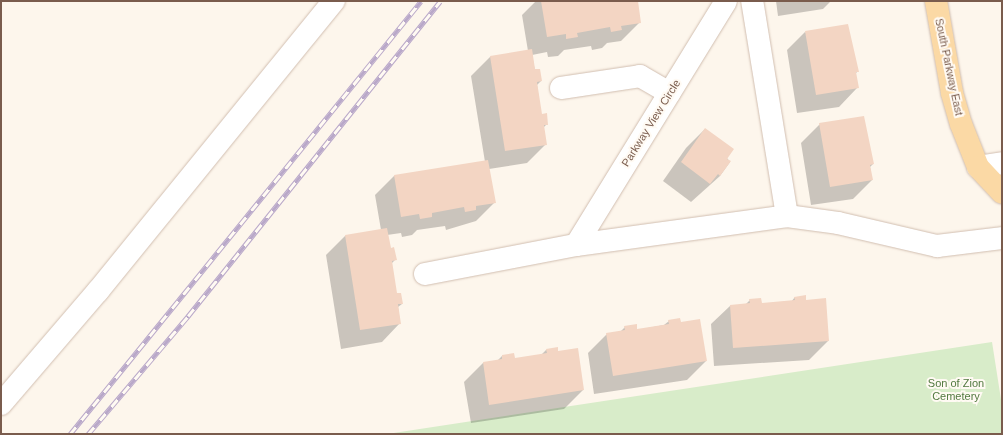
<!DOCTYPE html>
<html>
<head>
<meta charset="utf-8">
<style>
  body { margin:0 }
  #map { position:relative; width:1003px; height:435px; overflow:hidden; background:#fdf6ec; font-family:Helvetica,sans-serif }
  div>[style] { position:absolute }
  .green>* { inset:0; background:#d8ecc9 }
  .shadow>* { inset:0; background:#0003 }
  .building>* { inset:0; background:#f3d5c3 }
  .roads { filter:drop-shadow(0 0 1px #d1beb0) drop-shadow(0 0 1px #d1beb0) }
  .minor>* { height:22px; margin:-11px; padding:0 11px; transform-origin:11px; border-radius:11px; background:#fff }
  .major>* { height:22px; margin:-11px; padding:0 11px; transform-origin:11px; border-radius:11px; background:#fbd9a5 }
  .rail>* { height:4.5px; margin-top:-2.25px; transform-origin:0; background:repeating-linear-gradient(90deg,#fffaf3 0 9px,#b9a8c9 0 18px); box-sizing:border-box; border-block:1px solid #b9a8c9 }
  span { translate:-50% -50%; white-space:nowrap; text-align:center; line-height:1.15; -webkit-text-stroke:4px #fffaf3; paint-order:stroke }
  .street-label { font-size:11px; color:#7a5c4d }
  .park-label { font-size:11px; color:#537a41 }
  .frame { position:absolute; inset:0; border:2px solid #7a5c4d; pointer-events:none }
</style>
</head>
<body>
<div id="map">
  <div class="green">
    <i style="clip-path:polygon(992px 342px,1002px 406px,1002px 434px,387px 434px)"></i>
  </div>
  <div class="shadow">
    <i style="clip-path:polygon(536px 1px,637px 1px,640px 22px,621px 41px,607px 43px,602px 48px,592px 50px,591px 46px,564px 50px,558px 56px,548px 57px,547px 52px,532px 55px,535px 71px,541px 81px,537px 85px,541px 115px,547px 124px,543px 128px,546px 144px,527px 163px,489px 169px,494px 203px,476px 221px,446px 230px,445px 226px,417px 230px,412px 235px,402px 237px,401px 233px,387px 235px,390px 249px,395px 260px,391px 264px,396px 294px,402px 304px,398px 307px,400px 323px,382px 342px,341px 349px,326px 255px,345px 236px,381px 230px,375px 195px,394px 176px,485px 162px,471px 76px,490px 57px,528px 51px,522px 15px)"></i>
    <i style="clip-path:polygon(776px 1px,831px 1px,823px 9px,778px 16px)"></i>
    <i style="clip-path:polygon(805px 32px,858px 71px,855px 74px,857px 88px,839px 107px,797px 113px,787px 50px)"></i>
    <i style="clip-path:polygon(820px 124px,873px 164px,870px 167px,872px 180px,853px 199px,811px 205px,801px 143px)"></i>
    <i style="clip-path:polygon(705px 129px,730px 162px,720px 176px,691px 202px,663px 181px,686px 148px)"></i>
    <i style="clip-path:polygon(795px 297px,805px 301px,828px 341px,809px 360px,714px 366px,711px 324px,730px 306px,746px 304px,750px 300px,761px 304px,791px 302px)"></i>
    <i style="clip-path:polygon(669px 321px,680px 323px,706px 361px,687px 380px,594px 394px,588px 353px,607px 334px,620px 332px,625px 327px,637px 330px,664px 325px)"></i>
    <i style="clip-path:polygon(546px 350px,557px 352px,583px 390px,564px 409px,471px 423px,464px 382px,483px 363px,497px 361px,502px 356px,514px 359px,541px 355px)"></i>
  </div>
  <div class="building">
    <i style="clip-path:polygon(541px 1px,638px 1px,641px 23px,621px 26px,622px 30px,611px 32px,610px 27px,577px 33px,578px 37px,566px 39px,566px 34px,547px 37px)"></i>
    <i style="clip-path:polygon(848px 24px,859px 72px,856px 72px,859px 88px,816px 95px,805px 31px)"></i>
    <i style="clip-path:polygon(532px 49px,535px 69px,540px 69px,542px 81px,537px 82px,542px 114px,547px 113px,548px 125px,544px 125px,547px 145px,505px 151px,490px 56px)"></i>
    <i style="clip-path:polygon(864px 116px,874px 164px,870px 165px,873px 180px,830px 187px,819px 123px)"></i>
    <i style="clip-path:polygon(705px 128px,734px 149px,727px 159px,731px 161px,720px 176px,718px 174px,710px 184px,681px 162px)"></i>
    <i style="clip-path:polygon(488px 160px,496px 203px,476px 206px,476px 210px,465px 212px,464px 207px,432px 213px,432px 217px,420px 219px,419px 214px,401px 217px,394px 175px)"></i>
    <i style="clip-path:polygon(387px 228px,391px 248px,394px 247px,397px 260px,392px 261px,397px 293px,401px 293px,403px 304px,398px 304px,401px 324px,360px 330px,345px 235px)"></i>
    <i style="clip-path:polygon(806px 295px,806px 300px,826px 298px,829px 341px,733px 348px,730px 305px,750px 303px,749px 299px,761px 298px,762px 303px,795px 300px,794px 297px)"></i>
    <i style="clip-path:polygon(680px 318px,681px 322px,700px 319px,707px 361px,613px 376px,606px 333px,625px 330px,624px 326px,637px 324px,637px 329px,669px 324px,668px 320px)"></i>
    <i style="clip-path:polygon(558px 347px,558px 351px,578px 348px,584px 390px,489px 405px,483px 362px,502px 359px,502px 355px,514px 353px,515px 358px,547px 353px,546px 349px)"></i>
  </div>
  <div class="roads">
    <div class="minor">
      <i style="left:561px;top:88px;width:80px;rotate:-8.6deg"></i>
      <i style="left:640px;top:76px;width:34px;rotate:30deg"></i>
      <i style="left:978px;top:167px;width:24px;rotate:-9deg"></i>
      <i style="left:787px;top:216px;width:51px;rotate:7.8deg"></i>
      <i style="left:838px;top:223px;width:102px;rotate:13.1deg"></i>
      <i style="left:937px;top:246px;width:65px;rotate:-7deg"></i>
      <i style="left:576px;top:245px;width:286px;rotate:-58.4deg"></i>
      <i style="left:425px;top:274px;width:154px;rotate:-10.9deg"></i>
      <i style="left:576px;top:245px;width:213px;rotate:-7.8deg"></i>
      <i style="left:787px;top:216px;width:218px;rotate:-99.2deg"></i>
      <i style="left:1px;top:404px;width:149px;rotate:-49.4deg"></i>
      <i style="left:98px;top:291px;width:374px;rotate:-50.9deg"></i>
    </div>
    <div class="major">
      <i style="left:936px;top:1px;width:93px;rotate:80.1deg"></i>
      <i style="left:952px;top:93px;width:32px;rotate:74deg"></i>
      <i style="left:961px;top:124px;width:46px;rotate:68.4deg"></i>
      <i style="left:978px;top:167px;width:35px;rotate:47deg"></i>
    </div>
  </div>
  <div class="rail">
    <i style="left:70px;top:434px;width:557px;rotate:-50.97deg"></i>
    <i style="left:88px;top:434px;width:155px;rotate:-49.7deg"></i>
    <i style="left:188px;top:316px;width:403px;rotate:-51.3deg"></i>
  </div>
  <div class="street-label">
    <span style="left:949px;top:67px;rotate:78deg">South Parkway East</span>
    <span style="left:651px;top:123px;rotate:-58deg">Parkway View Circle</span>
  </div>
  <div class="park-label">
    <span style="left:956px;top:390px">Son of Zion<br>Cemetery</span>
  </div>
  <div class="frame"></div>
</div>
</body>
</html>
